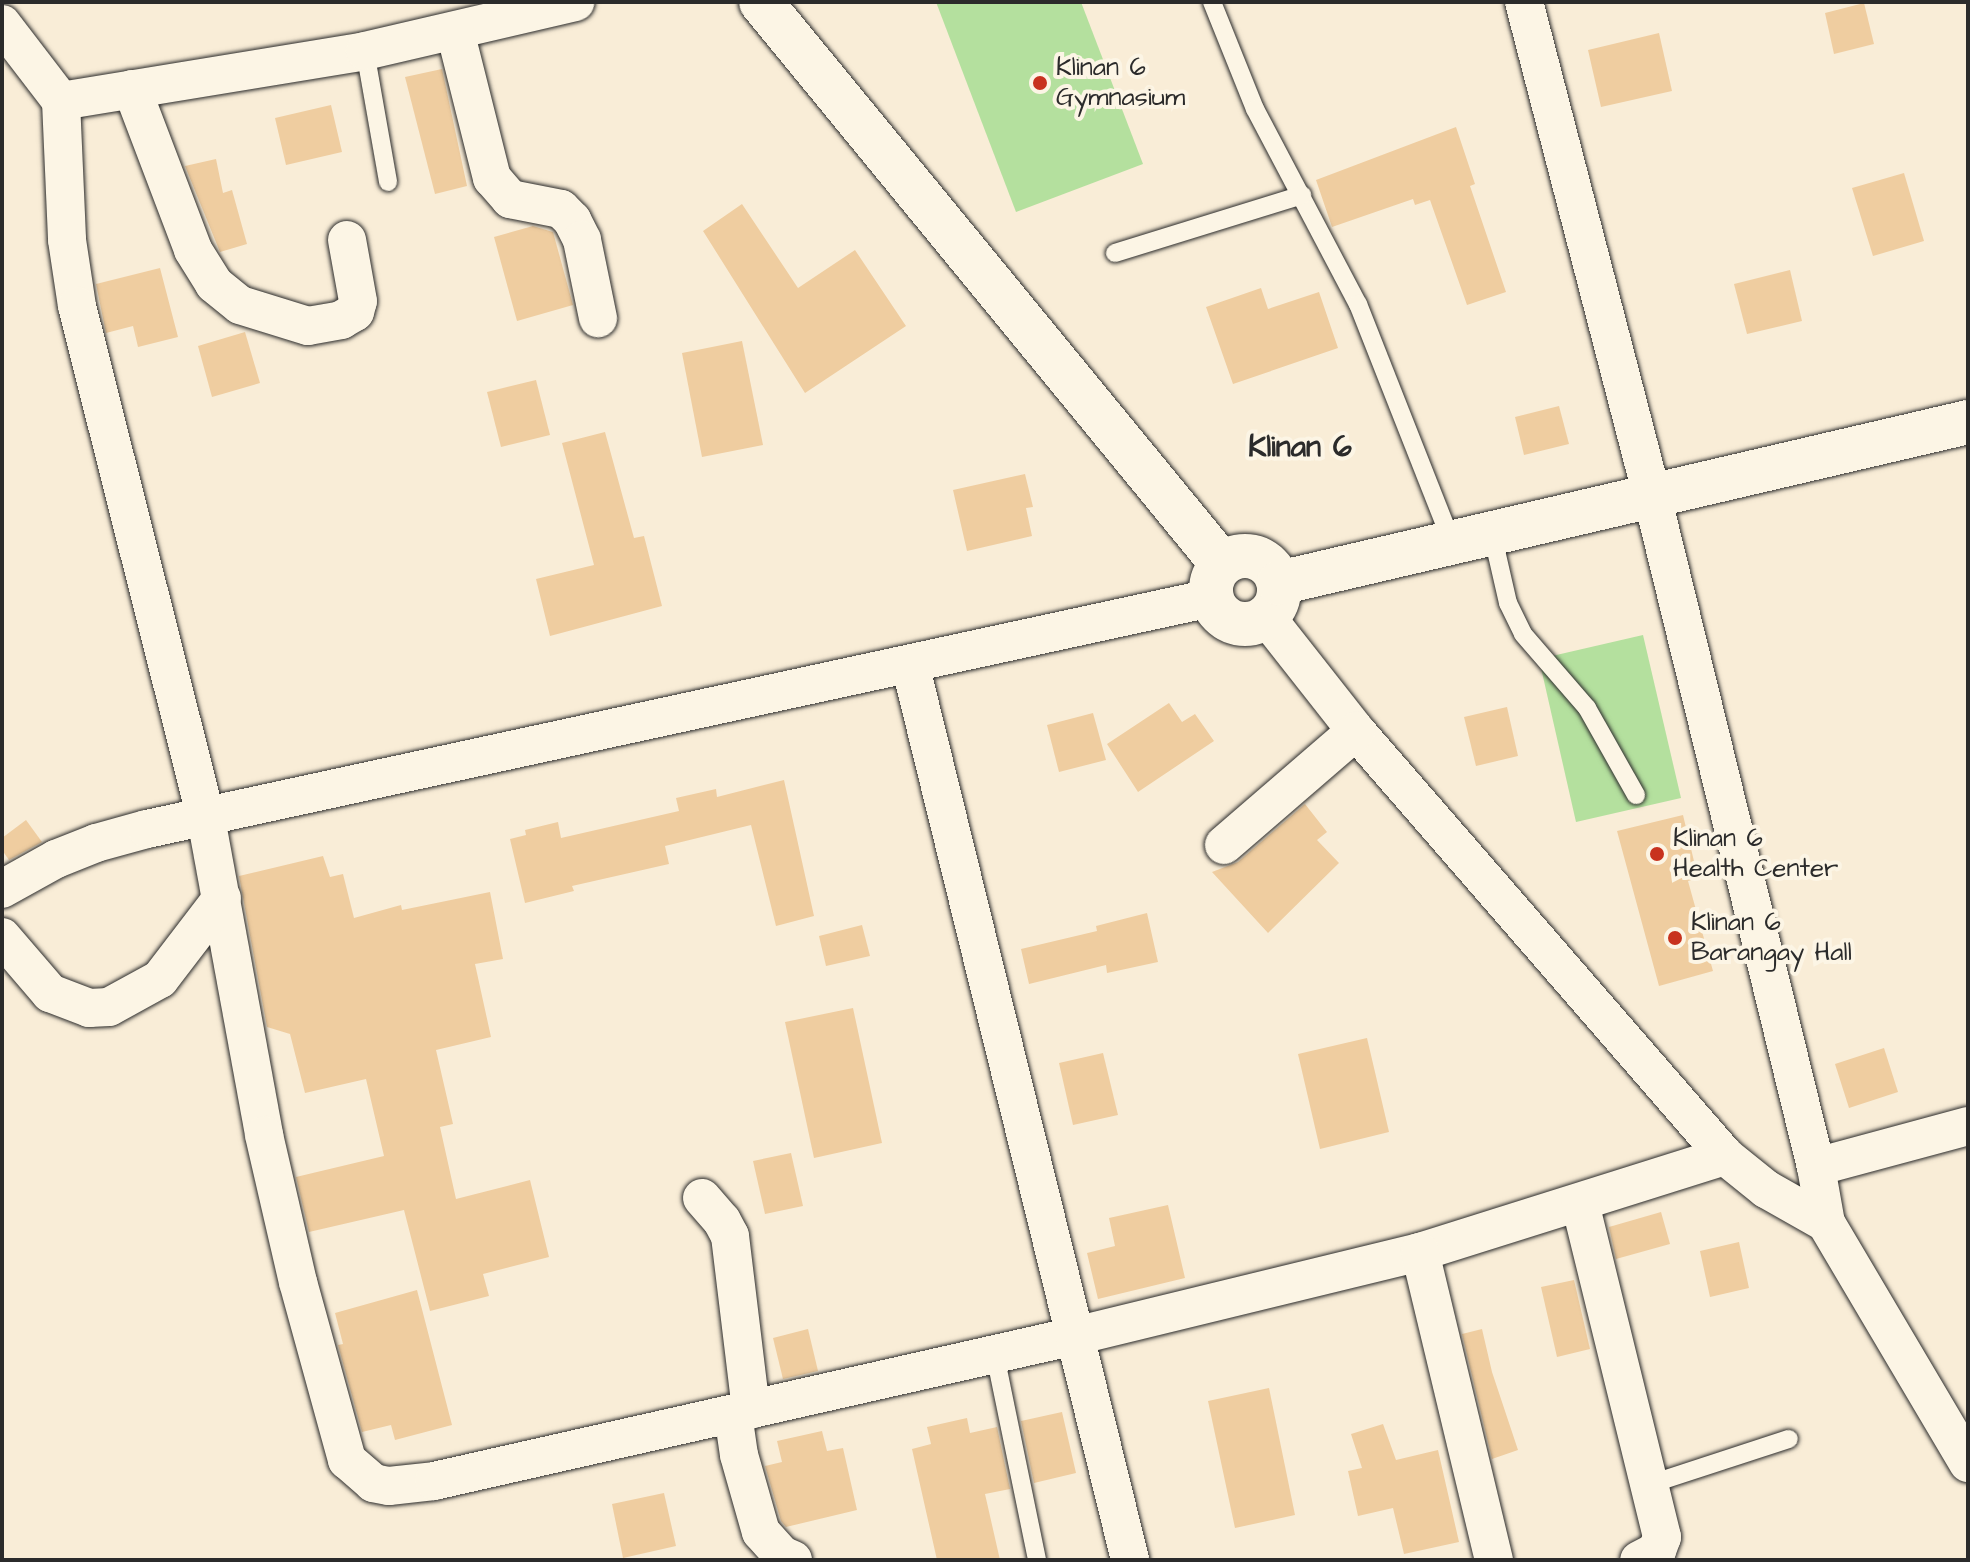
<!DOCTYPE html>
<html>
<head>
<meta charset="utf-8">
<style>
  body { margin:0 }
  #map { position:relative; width:1970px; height:1562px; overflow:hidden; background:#f9edd7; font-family:"Architects Daughter",sans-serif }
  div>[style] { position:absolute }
  .green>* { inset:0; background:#b4e09e }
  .building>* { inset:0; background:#efcda0 }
  .roads { filter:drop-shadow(0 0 2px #2b2b2b) drop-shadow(0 0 2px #2b2b2b) }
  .service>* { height:18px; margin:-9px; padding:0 9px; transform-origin:9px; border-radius:9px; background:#fcf5e5 }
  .minor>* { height:38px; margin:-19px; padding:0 19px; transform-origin:19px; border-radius:19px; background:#fcf5e5 }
  .tertiary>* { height:44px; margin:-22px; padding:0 22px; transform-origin:22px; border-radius:22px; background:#fcf5e5 }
  .tertiary>.ring { margin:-22px; padding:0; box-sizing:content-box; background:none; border:44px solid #fcf5e5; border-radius:50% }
  .dots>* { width:22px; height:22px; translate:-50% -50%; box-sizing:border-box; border:4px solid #fcf5e5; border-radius:50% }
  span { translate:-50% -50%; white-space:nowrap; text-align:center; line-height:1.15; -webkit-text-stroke:8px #fcf5e5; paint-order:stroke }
  .poi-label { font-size:26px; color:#2b2b2b }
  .left { translate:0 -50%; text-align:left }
  .quarter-label { font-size:30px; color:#2b2b2b; font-weight:700 }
  .frame { position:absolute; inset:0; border:4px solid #2b2b2b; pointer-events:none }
</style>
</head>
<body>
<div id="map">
  <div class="green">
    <i style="clip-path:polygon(936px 2px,1081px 2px,1143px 164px,1016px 212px)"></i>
    <i style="clip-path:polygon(1643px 635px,1681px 798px,1576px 822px,1539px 659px)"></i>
  </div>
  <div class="building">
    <i style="clip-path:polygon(1864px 3px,1874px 44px,1834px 54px,1825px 13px)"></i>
    <i style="clip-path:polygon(1659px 33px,1672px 91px,1601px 107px,1588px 50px)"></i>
    <i style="clip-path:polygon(442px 69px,467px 186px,435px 194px,405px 77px)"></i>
    <i style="clip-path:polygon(331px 105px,342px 152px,286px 165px,275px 118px)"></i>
    <i style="clip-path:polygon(1456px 127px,1475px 184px,1470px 186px,1506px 292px,1467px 305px,1430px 200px,1415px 205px,1413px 199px,1332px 227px,1316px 180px)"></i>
    <i style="clip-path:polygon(216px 159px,223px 193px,232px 190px,247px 244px,220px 252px,185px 166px)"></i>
    <i style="clip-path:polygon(1904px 173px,1924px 241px,1873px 256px,1852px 188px)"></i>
    <i style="clip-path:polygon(742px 204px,798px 288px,855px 250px,906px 326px,805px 393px,703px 231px)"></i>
    <i style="clip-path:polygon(533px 226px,553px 232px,573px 305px,517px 321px,494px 237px)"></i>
    <i style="clip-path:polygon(160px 268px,178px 337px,138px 347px,133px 326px,106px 333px,96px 284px)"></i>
    <i style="clip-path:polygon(1790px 270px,1802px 321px,1747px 334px,1734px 284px)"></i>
    <i style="clip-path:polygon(1261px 288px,1268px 309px,1319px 292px,1338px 348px,1233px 384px,1206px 307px)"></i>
    <i style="clip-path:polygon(245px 332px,260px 383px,212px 397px,198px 346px)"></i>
    <i style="clip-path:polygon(742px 341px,763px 445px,702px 457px,682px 353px)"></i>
    <i style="clip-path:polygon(536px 380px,550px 435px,501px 447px,487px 392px)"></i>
    <i style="clip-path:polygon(1559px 406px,1569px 444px,1524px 455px,1515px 417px)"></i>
    <i style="clip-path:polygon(605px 432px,634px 538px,644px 536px,662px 606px,550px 636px,536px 579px,594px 565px,562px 443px)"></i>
    <i style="clip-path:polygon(1025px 474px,1033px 507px,1026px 508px,1032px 536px,967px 551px,953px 490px)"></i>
    <i style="clip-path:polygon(1169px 703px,1182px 722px,1195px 714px,1214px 741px,1138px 792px,1107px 744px)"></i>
    <i style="clip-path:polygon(1507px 707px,1518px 756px,1476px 766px,1464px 717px)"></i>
    <i style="clip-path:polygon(1093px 713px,1106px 760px,1059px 772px,1047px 725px)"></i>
    <i style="clip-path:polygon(784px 780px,814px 916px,776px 926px,751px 825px,665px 846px,669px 864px,572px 886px,574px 891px,525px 903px,510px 839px,526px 835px,525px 830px,558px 822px,561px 838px,679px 811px,676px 798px,716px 789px,717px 797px)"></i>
    <i style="clip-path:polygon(1305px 804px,1327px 832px,1317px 840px,1339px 863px,1268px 933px,1212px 872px,1238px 862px)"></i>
    <i style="clip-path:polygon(1683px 815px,1698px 878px,1688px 881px,1713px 971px,1659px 986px,1617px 831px)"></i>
    <i style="clip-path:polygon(26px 820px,42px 842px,9px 860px,2px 850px,2px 838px)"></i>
    <i style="clip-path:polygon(323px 856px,330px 877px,343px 874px,354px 918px,401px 905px,402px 910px,490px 892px,503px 959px,475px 964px,491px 1037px,436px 1050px,453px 1124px,440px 1127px,456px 1199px,530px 1180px,549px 1257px,483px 1274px,489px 1296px,430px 1311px,404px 1210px,309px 1232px,296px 1177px,384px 1156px,366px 1079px,305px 1093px,290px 1034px,267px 1027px,239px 876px)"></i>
    <i style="clip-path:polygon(1147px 913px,1158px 962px,1107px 973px,1106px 965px,1029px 984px,1021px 949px,1097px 931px,1096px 926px)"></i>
    <i style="clip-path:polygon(862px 925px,870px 956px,826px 966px,819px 936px)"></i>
    <i style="clip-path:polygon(853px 1008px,882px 1143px,814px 1158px,785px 1022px)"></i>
    <i style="clip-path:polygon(1367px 1038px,1389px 1132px,1320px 1149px,1298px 1054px)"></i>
    <i style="clip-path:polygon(1884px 1048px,1898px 1092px,1849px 1108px,1835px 1064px)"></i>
    <i style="clip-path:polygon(1103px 1053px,1118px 1115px,1073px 1125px,1059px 1063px)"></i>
    <i style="clip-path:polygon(791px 1153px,803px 1206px,765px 1214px,753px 1161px)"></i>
    <i style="clip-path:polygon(1168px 1205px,1185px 1278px,1098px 1299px,1087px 1253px,1115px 1246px,1109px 1218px)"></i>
    <i style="clip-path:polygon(1661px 1212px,1670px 1244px,1616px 1259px,1609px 1227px)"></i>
    <i style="clip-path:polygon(1739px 1242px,1749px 1288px,1710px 1297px,1700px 1251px)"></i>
    <i style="clip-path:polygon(1574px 1280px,1590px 1349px,1557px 1357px,1541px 1287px)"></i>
    <i style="clip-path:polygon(417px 1290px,452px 1425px,395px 1440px,391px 1425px,362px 1432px,338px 1345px,343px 1344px,335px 1313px)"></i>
    <i style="clip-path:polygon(808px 1329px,818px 1371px,783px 1379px,773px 1338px)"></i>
    <i style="clip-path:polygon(1482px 1329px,1492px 1372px,1518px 1450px,1492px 1459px,1462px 1334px)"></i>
    <i style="clip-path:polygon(1269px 1388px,1295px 1515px,1235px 1528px,1208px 1401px)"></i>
    <i style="clip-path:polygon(1062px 1412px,1076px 1473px,1034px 1483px,1021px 1421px)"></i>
    <i style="clip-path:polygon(967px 1418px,970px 1433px,997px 1427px,1010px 1489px,985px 1494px,1000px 1560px,937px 1560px,912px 1449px,931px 1444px,927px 1427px)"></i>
    <i style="clip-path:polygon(1383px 1424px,1396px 1460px,1438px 1450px,1459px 1542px,1404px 1554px,1393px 1508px,1358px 1516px,1348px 1471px,1362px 1468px,1351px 1434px)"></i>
    <i style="clip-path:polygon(822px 1431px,827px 1451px,843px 1448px,857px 1510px,786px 1527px,781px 1521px,765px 1466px,782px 1462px,777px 1441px)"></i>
    <i style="clip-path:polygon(664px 1493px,676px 1546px,623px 1558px,612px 1504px)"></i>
  </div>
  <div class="roads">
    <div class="service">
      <i style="left:1212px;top:2px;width:115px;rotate:68.1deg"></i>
      <i style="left:1255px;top:109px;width:221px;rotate:62.2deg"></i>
      <i style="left:1358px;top:304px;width:257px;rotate:68.5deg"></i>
      <i style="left:365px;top:51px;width:133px;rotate:80deg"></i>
      <i style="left:1115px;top:253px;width:196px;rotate:-17.2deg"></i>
      <i style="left:1492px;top:533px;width:72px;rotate:77.1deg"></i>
      <i style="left:1508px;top:603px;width:34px;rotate:64deg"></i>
      <i style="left:1523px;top:634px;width:98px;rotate:49.1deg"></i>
      <i style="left:1587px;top:708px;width:100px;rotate:60.6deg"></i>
      <i style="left:995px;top:1355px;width:209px;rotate:78.4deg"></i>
      <i style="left:1651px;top:1484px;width:145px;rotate:-18.1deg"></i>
    </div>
    <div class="minor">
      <i style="left:1524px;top:2px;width:510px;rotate:75.47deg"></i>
      <i style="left:1652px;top:496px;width:691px;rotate:76.27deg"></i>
      <i style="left:1816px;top:1167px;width:57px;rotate:79.9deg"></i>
      <i style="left:1826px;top:1223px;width:279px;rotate:59.4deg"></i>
      <i style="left:2px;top:24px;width:97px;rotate:52.5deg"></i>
      <i style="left:61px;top:101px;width:308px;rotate:-9.3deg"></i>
      <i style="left:365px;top:51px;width:216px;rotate:-13.1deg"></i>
      <i style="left:455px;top:31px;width:152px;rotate:75.9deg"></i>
      <i style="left:492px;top:178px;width:28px;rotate:49deg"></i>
      <i style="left:510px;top:199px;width:52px;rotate:11.1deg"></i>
      <i style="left:561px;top:209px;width:16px;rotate:45deg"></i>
      <i style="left:572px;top:220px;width:22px;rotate:63deg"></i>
      <i style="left:582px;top:240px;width:80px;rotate:78.4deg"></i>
      <i style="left:132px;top:89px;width:172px;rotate:69.2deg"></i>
      <i style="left:193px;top:250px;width:40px;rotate:58deg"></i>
      <i style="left:214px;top:284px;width:33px;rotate:39deg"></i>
      <i style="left:240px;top:305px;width:71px;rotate:17.2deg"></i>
      <i style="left:308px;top:326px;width:34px;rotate:-10deg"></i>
      <i style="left:341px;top:320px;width:16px;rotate:-30deg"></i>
      <i style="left:355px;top:312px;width:11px;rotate:-75deg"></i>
      <i style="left:358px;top:301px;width:62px;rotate:-100.2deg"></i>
      <i style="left:61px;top:101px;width:139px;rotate:87.5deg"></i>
      <i style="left:67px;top:240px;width:67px;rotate:81.4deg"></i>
      <i style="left:77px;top:306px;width:528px;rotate:75.86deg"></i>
      <i style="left:206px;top:818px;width:322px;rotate:79.6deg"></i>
      <i style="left:264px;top:1135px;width:151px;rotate:77deg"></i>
      <i style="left:298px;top:1282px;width:185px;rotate:74.6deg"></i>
      <i style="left:347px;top:1460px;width:35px;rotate:41deg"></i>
      <i style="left:373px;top:1483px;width:16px;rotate:11deg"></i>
      <i style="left:389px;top:1486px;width:45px;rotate:-6.3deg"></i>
      <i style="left:434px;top:1481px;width:657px;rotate:-12.75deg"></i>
      <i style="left:1075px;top:1336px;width:355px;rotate:-13.7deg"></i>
      <i style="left:1420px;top:1252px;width:320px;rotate:-17.5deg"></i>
      <i style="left:1267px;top:618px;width:144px;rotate:51.8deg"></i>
      <i style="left:1356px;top:731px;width:563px;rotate:49.03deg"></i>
      <i style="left:1725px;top:1156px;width:53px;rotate:38.8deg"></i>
      <i style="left:1766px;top:1189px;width:69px;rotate:29.5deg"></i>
      <i style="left:910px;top:664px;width:923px;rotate:76.2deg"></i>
      <i style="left:1224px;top:845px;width:174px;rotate:-40.8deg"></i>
      <i style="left:2px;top:889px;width:62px;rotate:-29.1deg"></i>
      <i style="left:56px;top:859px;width:43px;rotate:-21.8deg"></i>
      <i style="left:96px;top:843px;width:53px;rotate:-15.4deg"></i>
      <i style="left:147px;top:829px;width:1089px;rotate:-12.25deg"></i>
      <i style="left:2px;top:937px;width:74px;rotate:49.4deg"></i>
      <i style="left:50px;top:993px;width:42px;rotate:21deg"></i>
      <i style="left:89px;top:1008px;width:20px;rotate:-3deg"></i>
      <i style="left:109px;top:1007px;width:58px;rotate:-28.8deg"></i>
      <i style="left:160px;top:979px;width:102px;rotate:-52.6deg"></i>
      <i style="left:1816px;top:1167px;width:157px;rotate:-15.1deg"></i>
      <i style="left:702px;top:1198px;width:30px;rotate:49deg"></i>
      <i style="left:722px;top:1221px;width:17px;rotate:62deg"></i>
      <i style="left:730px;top:1236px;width:175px;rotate:83.1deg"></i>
      <i style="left:1580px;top:1203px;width:344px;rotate:76.2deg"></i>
      <i style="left:1662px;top:1537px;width:15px;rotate:110deg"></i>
      <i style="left:1657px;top:1551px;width:20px;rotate:153deg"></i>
      <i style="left:1420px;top:1252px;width:317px;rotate:76.5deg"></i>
      <i style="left:733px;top:1414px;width:41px;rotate:81.7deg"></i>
      <i style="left:739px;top:1455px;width:80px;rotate:74.1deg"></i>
      <i style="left:761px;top:1532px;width:31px;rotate:48deg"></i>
      <i style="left:782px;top:1555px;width:12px;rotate:24deg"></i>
    </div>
    <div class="tertiary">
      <i style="left:761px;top:2px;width:727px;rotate:50.64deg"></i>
      <i class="ring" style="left:1211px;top:556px;width:24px;height:24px"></i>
      <i style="left:1279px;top:583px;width:708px;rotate:-13.15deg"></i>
    </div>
  </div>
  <div class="dots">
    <i style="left:1040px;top:83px;background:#c8321e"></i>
    <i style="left:1657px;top:854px;background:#c8321e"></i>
    <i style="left:1675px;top:938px;background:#c8321e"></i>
  </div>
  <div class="poi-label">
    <span class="left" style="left:1056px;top:83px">Klinan 6<br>Gymnasium</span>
    <span class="left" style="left:1673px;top:854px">Klinan 6<br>Health Center</span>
    <span class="left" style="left:1691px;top:938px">Klinan 6<br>Barangay Hall</span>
  </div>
  <div class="quarter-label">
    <span style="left:1300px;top:447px">Klinan 6</span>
  </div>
  <div class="frame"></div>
</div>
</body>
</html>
